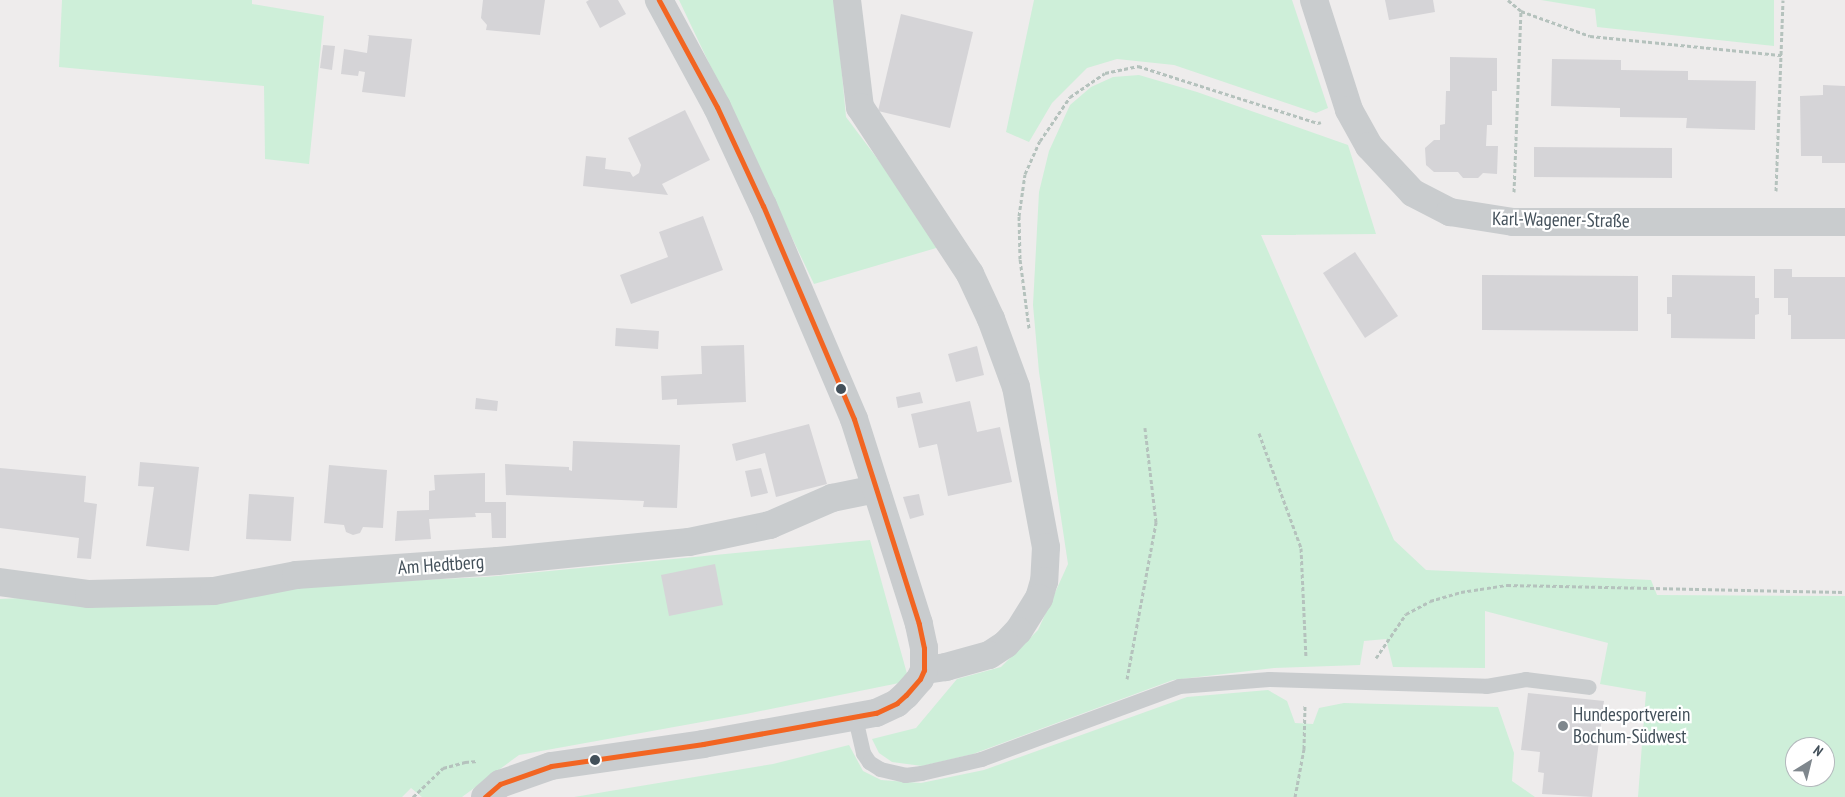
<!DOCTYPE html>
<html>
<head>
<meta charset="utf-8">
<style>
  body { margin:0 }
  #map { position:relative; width:1845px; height:797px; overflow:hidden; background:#eeecec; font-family:"PT Sans Narrow",sans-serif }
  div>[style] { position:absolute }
  .green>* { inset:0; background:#ceefd9 }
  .building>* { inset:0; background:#d5d4d7 }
  .path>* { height:3px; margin-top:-1.5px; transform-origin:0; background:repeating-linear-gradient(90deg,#b5c2bd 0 4px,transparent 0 6.5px) }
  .service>* { height:15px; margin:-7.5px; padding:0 7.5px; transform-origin:7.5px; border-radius:7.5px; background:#c9ccce }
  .minor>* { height:28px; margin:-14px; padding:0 14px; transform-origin:14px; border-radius:14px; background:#c9ccce }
  .tertiary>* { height:28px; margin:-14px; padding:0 14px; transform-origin:14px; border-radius:14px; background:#c9ccce }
  .bus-1>* { height:5px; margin:-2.5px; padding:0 2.5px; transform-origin:2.5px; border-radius:2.5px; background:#f26522 }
  .dots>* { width:14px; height:14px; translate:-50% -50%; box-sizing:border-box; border:2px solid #fff; border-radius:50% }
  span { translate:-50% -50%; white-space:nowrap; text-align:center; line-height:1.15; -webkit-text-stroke:4.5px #fff; paint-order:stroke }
  .street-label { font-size:19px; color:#43505a }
  .poi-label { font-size:19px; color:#43505a }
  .left { translate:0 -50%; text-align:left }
  .north { position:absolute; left:1785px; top:737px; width:50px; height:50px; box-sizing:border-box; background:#fff; border:1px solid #b4b9bd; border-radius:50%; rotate:36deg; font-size:14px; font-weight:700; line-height:20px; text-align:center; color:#43505a }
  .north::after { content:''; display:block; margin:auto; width:18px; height:22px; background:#7f878d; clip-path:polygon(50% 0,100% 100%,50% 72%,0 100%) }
</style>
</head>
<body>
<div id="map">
  <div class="green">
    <i style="clip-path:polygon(62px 0,252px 0,252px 4px,324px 16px,309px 164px,265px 159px,264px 86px,59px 67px)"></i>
    <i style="clip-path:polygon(679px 0,835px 0,846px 117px,943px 246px,814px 284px)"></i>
    <i style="clip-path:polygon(1034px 0,1292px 0,1328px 108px,1316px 113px,1174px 65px,1117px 59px,1087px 68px,1052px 103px,1029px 142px,1006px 132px)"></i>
    <i style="clip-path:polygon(1541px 0,1774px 0,1774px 46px,1597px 27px,1595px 9px)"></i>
    <i style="clip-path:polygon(evenodd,1139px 75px,1197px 92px,1348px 145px,1376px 234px,1261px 235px,1394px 540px,1426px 570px,1651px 580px,1657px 595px,1845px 596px,1845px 797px,1638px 797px,1646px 692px,1600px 684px,1608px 643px,1485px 611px,1485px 668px,1393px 667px,1386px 639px,1364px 641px,1360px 665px,1274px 668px,1173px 680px,973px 754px,922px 766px,892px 762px,879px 753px,872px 739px,916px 728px,957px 679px,1001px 667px,1038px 630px,1068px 564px,1039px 372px,1033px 305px,1039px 192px,1049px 151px,1070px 105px,1091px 87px,1113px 77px,1139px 75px,1795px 747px,1825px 747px,1825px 777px,1795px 777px,1795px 747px)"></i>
    <i style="clip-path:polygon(870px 540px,909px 681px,746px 714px,519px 755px,462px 797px,422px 797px,411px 788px,402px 797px,0 797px,0 599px,486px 577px)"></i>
    <i style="clip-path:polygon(1268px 690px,1287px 701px,1295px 723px,1313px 724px,1319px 708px,1344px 703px,1498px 707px,1514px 753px,1512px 781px,1535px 797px,574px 797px,773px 764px,849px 745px,863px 771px,881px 780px,921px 783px,984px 770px,1187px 697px)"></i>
  </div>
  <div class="building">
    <i style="clip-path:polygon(483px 0,545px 0,540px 35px,486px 30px,487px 25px,481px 18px)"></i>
    <i style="clip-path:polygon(589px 0,618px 0,626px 14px,600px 28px,586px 2px)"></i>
    <i style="clip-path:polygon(1385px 0,1433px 0,1435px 12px,1389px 20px)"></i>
    <i style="clip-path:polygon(901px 14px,973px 32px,950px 128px,878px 111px)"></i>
    <i style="clip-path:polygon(367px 35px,412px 39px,405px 97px,362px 92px,365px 72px,359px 71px,358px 76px,341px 74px,344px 49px,367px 53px,369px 36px)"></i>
    <i style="clip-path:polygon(323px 45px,335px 46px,332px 70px,320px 68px)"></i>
    <i style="clip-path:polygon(1450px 57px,1497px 58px,1497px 91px,1492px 91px,1492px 125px,1487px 125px,1486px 146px,1498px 146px,1497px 174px,1483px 173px,1478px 178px,1463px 178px,1458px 172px,1434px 172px,1426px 165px,1425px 148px,1434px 140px,1440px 140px,1440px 125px,1445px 124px,1446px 91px,1450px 91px)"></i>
    <i style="clip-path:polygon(1552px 59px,1621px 60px,1621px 70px,1688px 71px,1688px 80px,1756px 81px,1755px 130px,1686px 128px,1687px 118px,1620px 117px,1620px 108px,1551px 106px)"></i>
    <i style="clip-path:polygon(1823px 85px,1845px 86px,1845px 163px,1822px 163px,1822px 156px,1801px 156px,1800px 96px,1823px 95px)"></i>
    <i style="clip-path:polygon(685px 110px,710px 160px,662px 184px,668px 195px,583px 186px,586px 156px,606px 158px,605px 169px,630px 172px,633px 177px,639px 173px,641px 165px,628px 138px)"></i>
    <i style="clip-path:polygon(1534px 147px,1672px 148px,1672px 178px,1534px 177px)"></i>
    <i style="clip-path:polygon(703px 216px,723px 270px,631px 304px,620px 275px,668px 257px,659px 232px)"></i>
    <i style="clip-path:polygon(1355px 252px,1398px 316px,1365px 338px,1323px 273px)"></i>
    <i style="clip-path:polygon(1774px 269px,1792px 269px,1792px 277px,1845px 277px,1845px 339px,1791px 339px,1791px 315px,1788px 315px,1788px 298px,1774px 298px)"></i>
    <i style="clip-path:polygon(1482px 275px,1638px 276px,1638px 331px,1482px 330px)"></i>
    <i style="clip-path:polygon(1672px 275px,1755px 276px,1755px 298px,1759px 298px,1759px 314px,1755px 315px,1755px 339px,1671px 338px,1671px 314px,1667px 314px,1667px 297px,1672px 297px)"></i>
    <i style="clip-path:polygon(616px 328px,659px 331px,658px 349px,615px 346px)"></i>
    <i style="clip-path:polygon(744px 345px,746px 402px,677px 405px,677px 399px,662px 400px,661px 376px,702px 374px,701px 346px)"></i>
    <i style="clip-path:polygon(977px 346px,984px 375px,956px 382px,948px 354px)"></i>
    <i style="clip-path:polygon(920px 392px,923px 403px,898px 408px,896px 397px)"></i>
    <i style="clip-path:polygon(476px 398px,498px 401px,497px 411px,475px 409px)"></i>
    <i style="clip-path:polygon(970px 401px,977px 432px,1000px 427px,1012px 482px,948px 496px,937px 444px,919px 448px,911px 414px)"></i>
    <i style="clip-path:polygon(809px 424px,827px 484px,776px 497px,765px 453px,736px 461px,732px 444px)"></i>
    <i style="clip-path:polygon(573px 441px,680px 445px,677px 508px,643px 507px,644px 501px,506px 495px,505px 464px,569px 467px,569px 470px,572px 471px)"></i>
    <i style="clip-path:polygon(140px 462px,199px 467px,189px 551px,146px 546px,154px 487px,138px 486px)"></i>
    <i style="clip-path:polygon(329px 465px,387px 470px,383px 528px,363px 527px,360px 533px,353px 535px,346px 532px,344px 525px,324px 523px)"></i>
    <i style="clip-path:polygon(0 468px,86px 476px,84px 502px,97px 504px,91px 559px,77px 558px,79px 538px,0 528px)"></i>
    <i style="clip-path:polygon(761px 468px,768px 493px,751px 497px,745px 471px)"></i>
    <i style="clip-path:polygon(485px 473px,485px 502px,506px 502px,506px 538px,492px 538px,491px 513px,475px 513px,476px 517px,429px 519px,431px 539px,395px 541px,397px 511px,429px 510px,429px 491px,435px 490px,434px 475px)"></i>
    <i style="clip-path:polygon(249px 494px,294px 497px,291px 541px,246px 539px)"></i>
    <i style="clip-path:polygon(919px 494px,924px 515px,910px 519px,903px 497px)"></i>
    <i style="clip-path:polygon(715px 564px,723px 605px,669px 616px,661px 575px)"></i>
    <i style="clip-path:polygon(1528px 693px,1604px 701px,1592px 797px,1542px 794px,1544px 773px,1538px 772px,1540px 752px,1521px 750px)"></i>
  </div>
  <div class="path">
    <i style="left:1508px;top:0;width:17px;rotate:40deg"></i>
    <i style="left:1521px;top:11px;width:73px;rotate:19.9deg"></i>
    <i style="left:1590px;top:36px;width:193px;rotate:5.7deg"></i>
    <i style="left:1776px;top:191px;width:191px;rotate:-87.9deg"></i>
    <i style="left:1514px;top:192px;width:181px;rotate:-87.8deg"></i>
    <i style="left:1029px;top:328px;width:70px;rotate:-97.4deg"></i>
    <i style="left:1020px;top:259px;width:43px;rotate:-91.3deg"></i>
    <i style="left:1019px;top:216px;width:42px;rotate:-81.9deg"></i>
    <i style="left:1025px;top:174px;width:36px;rotate:-66deg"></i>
    <i style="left:1040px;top:141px;width:53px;rotate:-55.7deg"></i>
    <i style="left:1070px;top:97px;width:42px;rotate:-34.4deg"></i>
    <i style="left:1105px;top:73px;width:34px;rotate:-12deg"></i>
    <i style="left:1138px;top:66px;width:189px;rotate:17.6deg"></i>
    <i style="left:1318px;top:123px;width:3px;rotate:-18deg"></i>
    <i style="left:1259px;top:433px;width:122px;rotate:69.9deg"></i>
    <i style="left:1301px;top:548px;width:109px;rotate:87.4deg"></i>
    <i style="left:1376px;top:658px;width:53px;rotate:-55.7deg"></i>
    <i style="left:1406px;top:614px;width:27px;rotate:-28deg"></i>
    <i style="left:1430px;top:601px;width:32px;rotate:-16deg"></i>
    <i style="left:1461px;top:592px;width:47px;rotate:-8.7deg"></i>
    <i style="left:1507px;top:585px;width:338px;rotate:1.2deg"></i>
    <i style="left:1127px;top:679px;width:160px;rotate:-79.5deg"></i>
    <i style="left:1156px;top:522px;width:95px;rotate:-96.7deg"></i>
    <i style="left:413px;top:797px;width:42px;rotate:-44deg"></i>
    <i style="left:443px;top:768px;width:23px;rotate:-15deg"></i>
    <i style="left:465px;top:762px;width:13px;rotate:-4deg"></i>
    <i style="left:1295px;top:797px;width:49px;rotate:-79.4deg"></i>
    <i style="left:1304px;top:749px;width:45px;rotate:-88.7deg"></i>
  </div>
  <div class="service">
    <i style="left:855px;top:718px;width:36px;rotate:77deg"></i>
    <i style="left:863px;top:753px;width:11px;rotate:56deg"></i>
    <i style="left:869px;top:762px;width:13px;rotate:32deg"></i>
    <i style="left:880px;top:769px;width:26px;rotate:13deg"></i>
    <i style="left:905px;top:775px;width:16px;rotate:-7deg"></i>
    <i style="left:921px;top:773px;width:62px;rotate:-13.1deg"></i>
    <i style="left:981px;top:759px;width:211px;rotate:-20.2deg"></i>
    <i style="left:1179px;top:686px;width:90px;rotate:-4.4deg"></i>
    <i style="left:1269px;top:679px;width:217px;rotate:1.8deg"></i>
    <i style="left:1486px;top:686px;width:40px;rotate:-10deg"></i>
    <i style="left:1525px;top:679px;width:64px;rotate:7.1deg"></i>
  </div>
  <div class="minor">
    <i style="left:847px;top:0;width:108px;rotate:83.1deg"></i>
    <i style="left:860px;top:107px;width:200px;rotate:56.6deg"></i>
    <i style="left:970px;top:274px;width:50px;rotate:65deg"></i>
    <i style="left:991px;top:319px;width:72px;rotate:69.8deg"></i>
    <i style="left:1016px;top:387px;width:163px;rotate:79.4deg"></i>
    <i style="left:1046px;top:547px;width:34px;rotate:93deg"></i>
    <i style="left:1044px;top:581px;width:18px;rotate:106deg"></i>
    <i style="left:1039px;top:598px;width:39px;rotate:122deg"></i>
    <i style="left:1018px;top:631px;width:18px;rotate:133deg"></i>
    <i style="left:1006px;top:644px;width:20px;rotate:147deg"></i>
    <i style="left:989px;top:655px;width:45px;rotate:164.4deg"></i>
    <i style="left:946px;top:667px;width:22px;rotate:172deg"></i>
    <i style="left:1314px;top:0;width:115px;rotate:72.3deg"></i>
    <i style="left:1349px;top:110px;width:41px;rotate:60.9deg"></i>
    <i style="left:1369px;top:146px;width:64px;rotate:46.9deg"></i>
    <i style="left:1413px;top:193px;width:42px;rotate:27.2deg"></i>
    <i style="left:1450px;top:212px;width:64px;rotate:9deg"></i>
    <i style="left:1513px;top:222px;width:332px"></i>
    <i style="left:0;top:582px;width:90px;rotate:7.7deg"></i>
    <i style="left:89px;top:594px;width:125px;rotate:-1.4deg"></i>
    <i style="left:214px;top:591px;width:84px;rotate:-11deg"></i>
    <i style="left:296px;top:575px;width:202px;rotate:-4deg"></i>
    <i style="left:498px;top:561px;width:192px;rotate:-5.7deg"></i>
    <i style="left:689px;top:542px;width:83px;rotate:-11.9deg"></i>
    <i style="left:770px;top:525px;width:68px;rotate:-23.5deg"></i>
    <i style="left:832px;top:498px;width:45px;rotate:-11.6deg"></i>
  </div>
  <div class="tertiary">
    <i style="left:485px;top:797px;width:20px;rotate:-41deg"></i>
    <i style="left:500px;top:784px;width:54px;rotate:-19.4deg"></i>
    <i style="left:551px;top:766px;width:154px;rotate:-8.2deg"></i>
    <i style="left:703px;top:744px;width:176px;rotate:-10.2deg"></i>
    <i style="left:876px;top:713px;width:23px;rotate:-25deg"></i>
    <i style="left:897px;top:703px;width:12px;rotate:-42deg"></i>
    <i style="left:906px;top:695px;width:21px;rotate:-49deg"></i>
    <i style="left:920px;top:679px;width:10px;rotate:-66deg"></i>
    <i style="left:924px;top:670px;width:22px;rotate:-90deg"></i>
    <i style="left:924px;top:648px;width:25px;rotate:-102deg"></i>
    <i style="left:919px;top:624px;width:215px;rotate:-107.6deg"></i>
    <i style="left:854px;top:419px;width:232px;rotate:-113.1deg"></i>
    <i style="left:763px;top:206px;width:109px;rotate:-114.9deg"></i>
    <i style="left:717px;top:107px;width:122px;rotate:-118.5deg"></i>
  </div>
  <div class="bus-1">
    <i style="left:485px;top:797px;width:20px;rotate:-41deg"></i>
    <i style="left:500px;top:784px;width:54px;rotate:-19.4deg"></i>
    <i style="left:551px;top:766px;width:154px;rotate:-8.2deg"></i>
    <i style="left:703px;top:744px;width:176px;rotate:-10.2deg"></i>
    <i style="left:876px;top:713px;width:23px;rotate:-25deg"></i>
    <i style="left:897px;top:703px;width:12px;rotate:-42deg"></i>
    <i style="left:906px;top:695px;width:21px;rotate:-49deg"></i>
    <i style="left:920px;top:679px;width:10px;rotate:-66deg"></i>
    <i style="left:924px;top:670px;width:22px;rotate:-90deg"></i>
    <i style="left:924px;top:648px;width:25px;rotate:-102deg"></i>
    <i style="left:919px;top:624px;width:215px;rotate:-107.6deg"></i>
    <i style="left:854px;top:419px;width:232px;rotate:-113.1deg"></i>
    <i style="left:763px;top:206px;width:109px;rotate:-114.9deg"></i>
    <i style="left:717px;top:107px;width:122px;rotate:-118.5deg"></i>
  </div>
  <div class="dots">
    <i style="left:841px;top:389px;background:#43505a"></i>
    <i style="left:1563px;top:726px;background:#7f878d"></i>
    <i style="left:595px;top:760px;background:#43505a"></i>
  </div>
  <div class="street-label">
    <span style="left:1561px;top:220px;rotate:1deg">Karl-Wagener-Straße</span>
    <span style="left:441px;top:565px;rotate:-4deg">Am Hedtberg</span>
  </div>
  <div class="poi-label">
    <span class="left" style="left:1573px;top:726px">Hundesportverein<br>Bochum-Südwest</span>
  </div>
  <div class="north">N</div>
</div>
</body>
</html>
